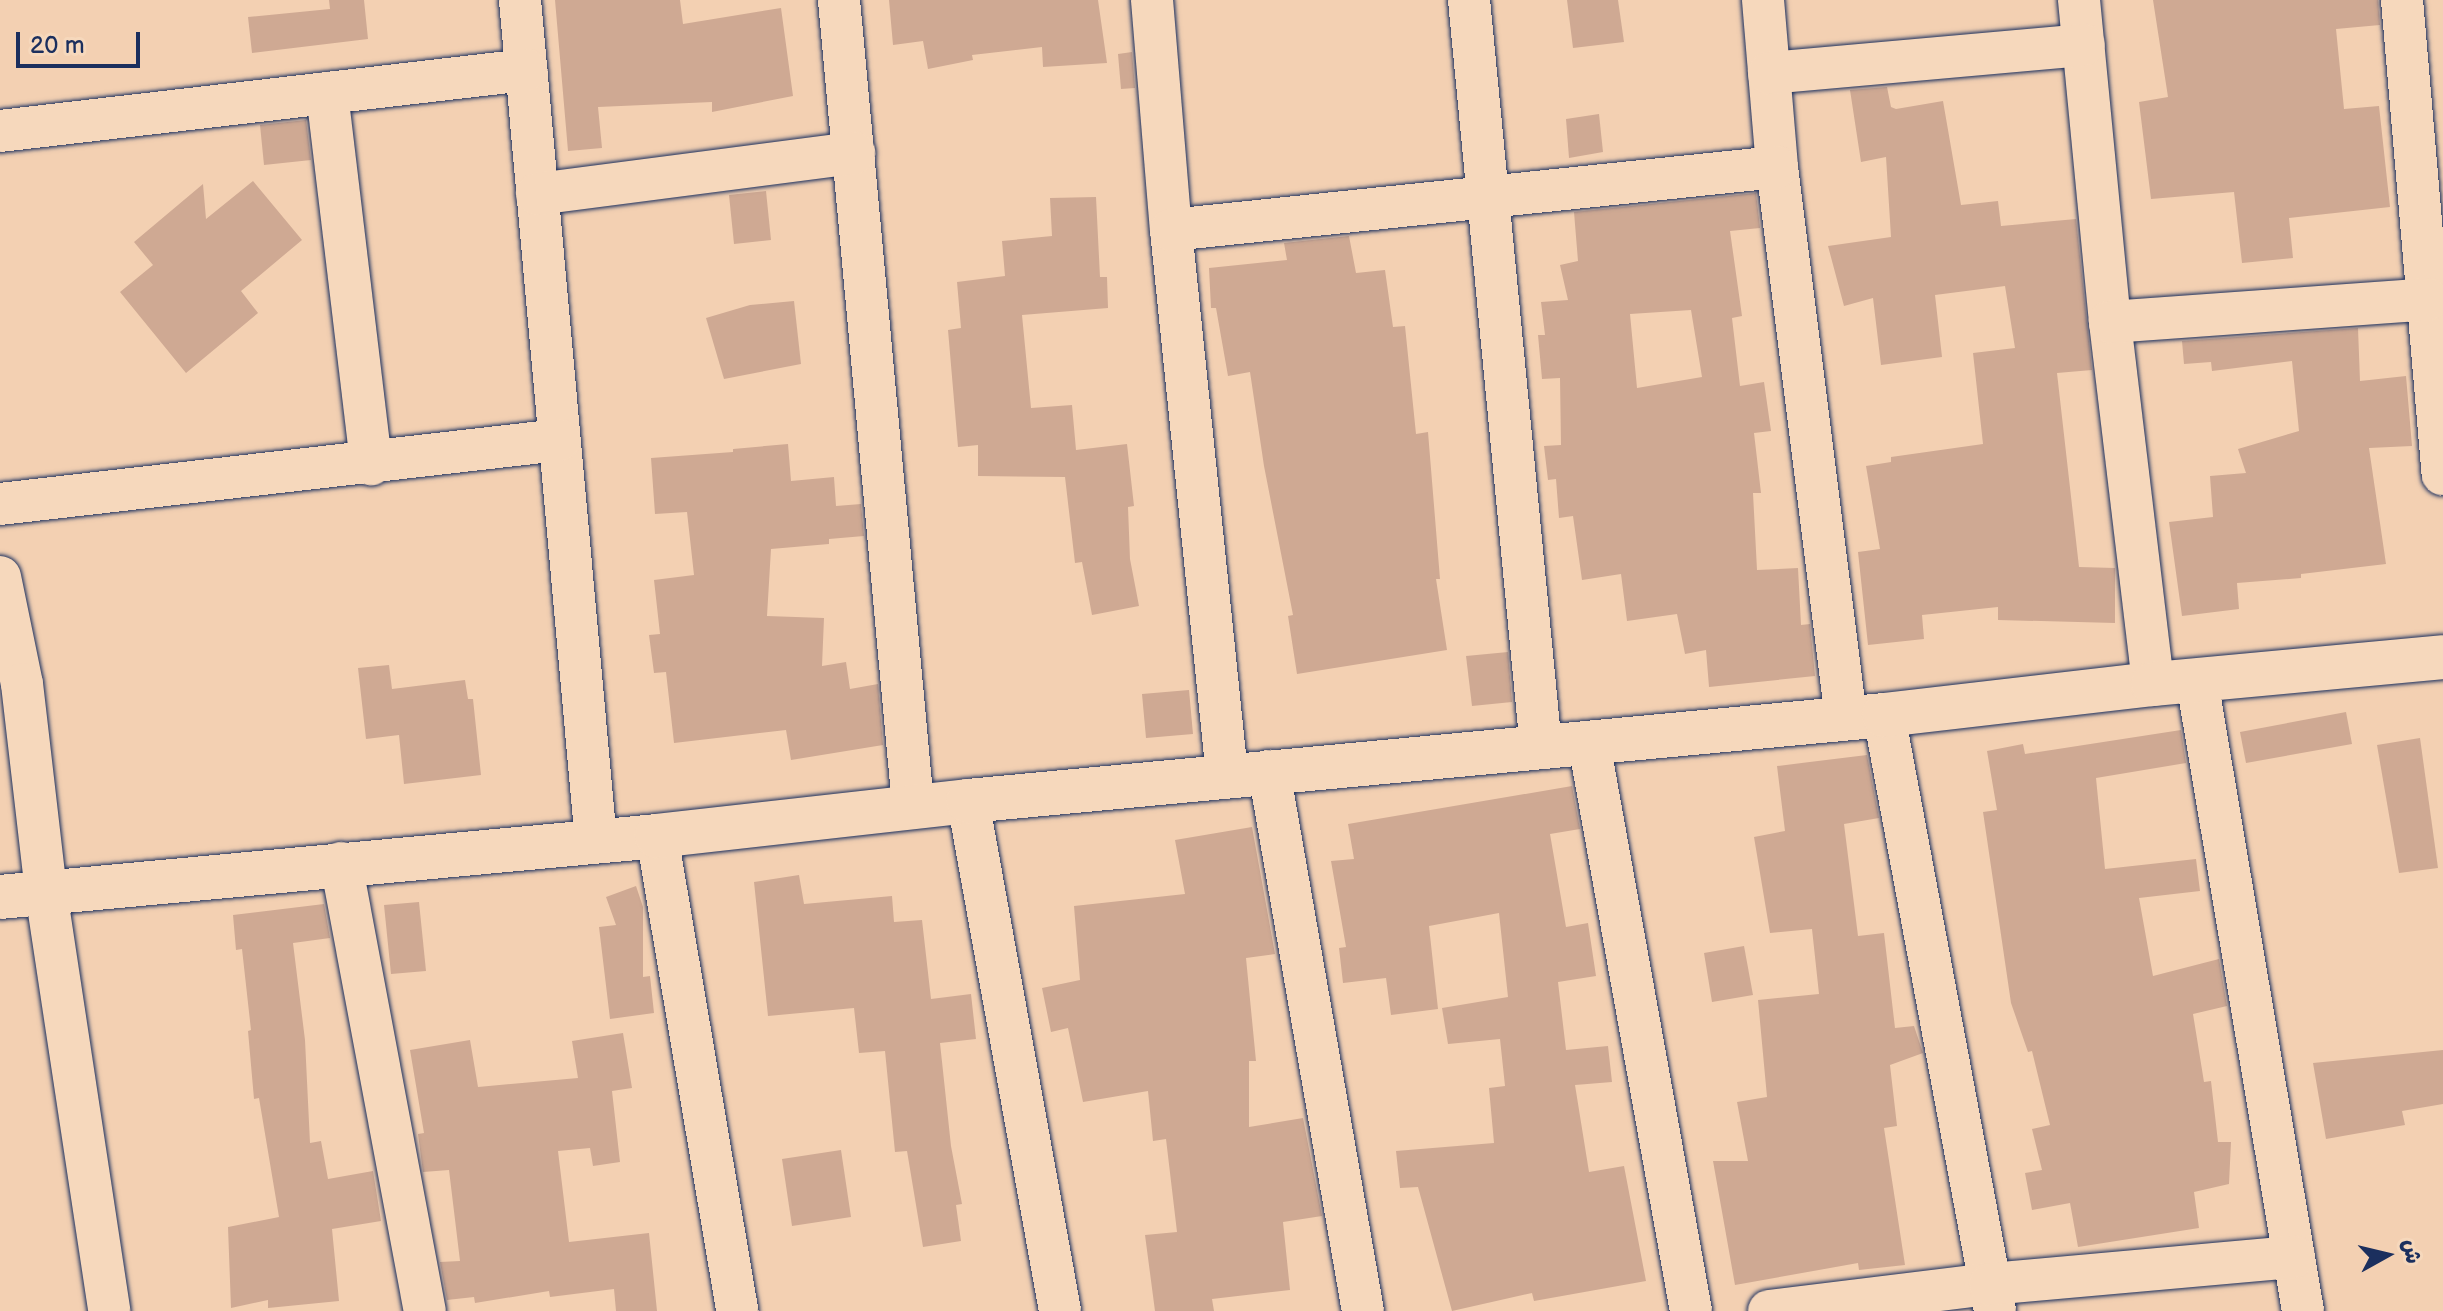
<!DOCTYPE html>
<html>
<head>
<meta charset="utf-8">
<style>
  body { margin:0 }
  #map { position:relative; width:2443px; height:1311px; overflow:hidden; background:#f3d0b2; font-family:"Balsamiq Sans","Playpen Sans Arabic",sans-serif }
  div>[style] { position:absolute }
  .building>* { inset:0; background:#cfa993 }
  .roads { filter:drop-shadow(0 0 2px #1b2f5e) drop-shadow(0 0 2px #1b2f5e) }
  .street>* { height:42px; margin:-21px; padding:0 21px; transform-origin:21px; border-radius:21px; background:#f6d8bc }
  .secondary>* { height:44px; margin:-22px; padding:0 22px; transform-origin:22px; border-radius:22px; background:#f6d8bc }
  span { translate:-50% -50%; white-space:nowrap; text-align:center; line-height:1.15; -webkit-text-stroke:6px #f6d8bc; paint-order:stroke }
  .north { position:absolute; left:2347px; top:1215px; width:80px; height:80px; -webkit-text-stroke:6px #f6d8bc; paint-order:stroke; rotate:82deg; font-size:22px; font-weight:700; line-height:32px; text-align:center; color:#1b2f5e }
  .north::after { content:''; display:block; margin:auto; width:28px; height:36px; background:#1b2f5e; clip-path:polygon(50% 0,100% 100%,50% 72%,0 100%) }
  .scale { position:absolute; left:16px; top:32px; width:124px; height:36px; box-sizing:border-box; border:4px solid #1b2f5e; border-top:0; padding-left:10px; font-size:24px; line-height:28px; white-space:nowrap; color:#1b2f5e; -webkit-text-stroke:6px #f6d8bc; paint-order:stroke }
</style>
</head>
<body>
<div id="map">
  <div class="building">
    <i style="clip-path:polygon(329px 0,364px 0,368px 39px,252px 53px,248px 17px,330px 9px)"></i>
    <i style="clip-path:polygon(555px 0,680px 0,683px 24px,781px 8px,793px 96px,712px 112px,712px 102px,598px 107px,602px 148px,568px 151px)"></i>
    <i style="clip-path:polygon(889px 0,1098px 0,1107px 63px,1043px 67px,1042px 47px,972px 55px,973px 60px,928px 69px,923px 41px,893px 45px)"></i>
    <i style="clip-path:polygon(1567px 0,1618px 0,1624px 42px,1573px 48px)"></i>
    <i style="clip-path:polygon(2153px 0,2378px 0,2380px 25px,2336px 29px,2344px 109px,2379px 106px,2390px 207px,2289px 218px,2293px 258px,2242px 263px,2234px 192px,2151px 199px,2139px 102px,2168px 97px)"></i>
    <i style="clip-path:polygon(1132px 52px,1135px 88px,1121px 89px,1118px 54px)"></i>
    <i style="clip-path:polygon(1887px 87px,1891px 107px,1896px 109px,1943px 101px,1961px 205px,1998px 201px,2001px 226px,2076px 219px,2092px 370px,2057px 373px,2079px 567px,2115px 568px,2115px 623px,1998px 620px,1998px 607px,1922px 615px,1924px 639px,1868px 645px,1858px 552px,1880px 549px,1866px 466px,1891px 462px,1891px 457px,1983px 444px,1973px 353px,2015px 348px,2005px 286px,1935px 295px,1942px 357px,1881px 365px,1873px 298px,1844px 306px,1828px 246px,1891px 237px,1886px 157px,1861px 162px,1850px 90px)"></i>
    <i style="clip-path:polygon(1599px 114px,1603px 152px,1569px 158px,1566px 119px)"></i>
    <i style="clip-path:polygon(306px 120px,311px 160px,264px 165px,260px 125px)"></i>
    <i style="clip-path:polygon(253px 181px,302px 240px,241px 291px,258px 313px,186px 373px,120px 292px,153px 265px,134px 242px,203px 184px,206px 219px)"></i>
    <i style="clip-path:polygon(766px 191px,771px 240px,734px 244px,729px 195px)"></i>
    <i style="clip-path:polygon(evenodd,1756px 193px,1760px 228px,1730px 231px,1742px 316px,1732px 318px,1740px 386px,1764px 382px,1771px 431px,1754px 433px,1761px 493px,1753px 493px,1757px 570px,1798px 568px,1801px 625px,1810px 624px,1815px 676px,1709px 687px,1706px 650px,1685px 654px,1677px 614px,1627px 621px,1621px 574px,1582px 580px,1573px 516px,1559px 518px,1556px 479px,1548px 480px,1544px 446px,1561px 445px,1560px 378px,1542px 379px,1538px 335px,1545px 335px,1541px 302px,1568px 300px,1560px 265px,1578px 261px,1574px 212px,1756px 193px,1691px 310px,1702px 377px,1637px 388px,1630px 314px,1691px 310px)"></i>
    <i style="clip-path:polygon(1096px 197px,1100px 277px,1107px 277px,1108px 308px,1022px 315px,1031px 408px,1072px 405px,1076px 450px,1127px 444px,1134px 506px,1128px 507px,1130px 559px,1139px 606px,1092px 615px,1082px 562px,1075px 563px,1065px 477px,978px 476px,978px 445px,958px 447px,948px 330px,961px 328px,957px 282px,1005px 276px,1002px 241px,1052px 236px,1050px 198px)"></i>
    <i style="clip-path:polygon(1349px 236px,1356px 273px,1385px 270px,1393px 327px,1405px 326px,1416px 434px,1428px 432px,1440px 579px,1436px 579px,1447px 650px,1297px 674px,1288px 616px,1293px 615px,1264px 466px,1250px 372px,1228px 376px,1216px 308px,1211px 308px,1209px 268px,1287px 260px,1284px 243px)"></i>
    <i style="clip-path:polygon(794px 301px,801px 364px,724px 379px,706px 318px,750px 305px)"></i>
    <i style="clip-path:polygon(2358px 328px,2360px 381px,2406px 376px,2412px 446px,2369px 448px,2386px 564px,2301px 574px,2301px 578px,2237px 583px,2239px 609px,2182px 616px,2169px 522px,2213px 517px,2210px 476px,2246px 473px,2238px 449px,2299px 431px,2292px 361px,2212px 371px,2211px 362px,2184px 364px,2182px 341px)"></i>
    <i style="clip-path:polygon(788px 444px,791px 481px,834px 477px,836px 506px,861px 504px,864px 536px,829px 539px,829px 544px,771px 549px,767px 616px,824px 618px,822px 666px,846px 662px,850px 689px,878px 684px,883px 745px,791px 760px,786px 730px,674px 743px,666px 672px,654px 673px,649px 635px,660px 634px,654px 580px,694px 575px,687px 512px,655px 514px,651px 458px,733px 452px,733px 449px)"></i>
    <i style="clip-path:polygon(1508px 652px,1512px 702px,1472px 706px,1466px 656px)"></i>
    <i style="clip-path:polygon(389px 665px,392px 689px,465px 680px,468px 699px,473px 699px,481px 775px,404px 784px,399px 735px,366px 739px,358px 668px)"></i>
    <i style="clip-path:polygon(1189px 690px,1193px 734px,1146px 738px,1142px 694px)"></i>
    <i style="clip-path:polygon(2346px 712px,2352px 744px,2246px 763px,2240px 732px)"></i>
    <i style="clip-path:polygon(2181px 730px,2186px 763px,2096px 778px,2105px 869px,2196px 859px,2200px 891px,2139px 898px,2153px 976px,2219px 959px,2227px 1006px,2193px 1014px,2204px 1082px,2211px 1081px,2218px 1142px,2231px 1142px,2229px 1184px,2194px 1192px,2199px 1228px,2078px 1247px,2070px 1203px,2032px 1210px,2025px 1173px,2042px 1170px,2032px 1129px,2050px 1125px,2032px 1051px,2028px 1052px,2011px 1003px,1983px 812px,1997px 810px,1987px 751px,2023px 744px,2025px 754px)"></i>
    <i style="clip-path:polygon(2420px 738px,2438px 868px,2399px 873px,2377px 745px)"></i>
    <i style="clip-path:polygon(1867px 755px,1879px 818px,1844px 824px,1858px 936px,1884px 933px,1895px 1028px,1914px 1026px,1923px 1053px,1890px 1065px,1897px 1126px,1884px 1128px,1905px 1265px,1859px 1270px,1858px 1263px,1735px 1285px,1713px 1161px,1748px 1161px,1737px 1102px,1767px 1097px,1758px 1000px,1819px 994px,1812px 929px,1770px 933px,1754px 837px,1785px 831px,1777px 766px)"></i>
    <i style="clip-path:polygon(1572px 786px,1580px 829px,1550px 834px,1566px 927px,1588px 923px,1596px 976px,1558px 982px,1566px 1050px,1608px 1046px,1612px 1082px,1575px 1085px,1589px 1172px,1624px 1166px,1646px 1281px,1534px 1301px,1532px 1293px,1452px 1311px,1418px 1187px,1400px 1188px,1396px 1151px,1494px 1143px,1489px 1088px,1505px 1086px,1500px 1039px,1448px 1044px,1442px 1008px,1508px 997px,1499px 913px,1429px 926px,1438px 1009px,1391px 1015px,1386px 978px,1343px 983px,1339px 948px,1346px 947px,1331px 861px,1354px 859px,1348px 824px)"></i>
    <i style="clip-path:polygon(1252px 827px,1275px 954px,1246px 958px,1256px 1061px,1249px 1061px,1249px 1127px,1303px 1118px,1322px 1216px,1283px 1222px,1290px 1290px,1212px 1299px,1214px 1311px,1155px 1311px,1145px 1235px,1177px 1232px,1166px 1139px,1153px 1141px,1148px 1091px,1083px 1102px,1068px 1028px,1051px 1032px,1042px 988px,1080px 980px,1074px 906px,1185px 894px,1175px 840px)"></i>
    <i style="clip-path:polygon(799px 875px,804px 904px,892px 896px,894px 922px,922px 920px,931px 999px,971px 994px,976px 1039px,940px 1043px,951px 1146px,962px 1204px,956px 1205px,961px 1241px,923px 1247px,907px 1151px,895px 1152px,885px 1051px,859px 1053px,854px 1008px,768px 1016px,754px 882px)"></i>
    <i style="clip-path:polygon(636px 886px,643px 907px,643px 977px,650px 976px,654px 1013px,610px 1019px,599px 927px,616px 925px,606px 897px)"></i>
    <i style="clip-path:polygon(419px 902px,426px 971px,391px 974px,384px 905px)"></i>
    <i style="clip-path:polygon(324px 904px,330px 938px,293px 943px,305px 1040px,310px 1143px,321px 1141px,328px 1179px,373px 1171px,381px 1221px,332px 1229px,339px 1301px,268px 1308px,268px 1300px,231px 1308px,228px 1227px,279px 1217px,259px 1098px,254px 1099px,248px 1031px,251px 1030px,242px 949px,236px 950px,233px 915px)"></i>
    <i style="clip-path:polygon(1744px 946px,1753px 995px,1712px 1002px,1704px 953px)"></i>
    <i style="clip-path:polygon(623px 1033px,632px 1088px,612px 1091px,620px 1162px,593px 1166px,590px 1148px,558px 1151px,569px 1242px,649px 1233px,657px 1311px,616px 1311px,614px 1289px,550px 1297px,549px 1291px,475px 1303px,474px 1297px,447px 1300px,440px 1262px,460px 1261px,449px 1170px,423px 1172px,418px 1134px,424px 1133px,410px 1050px,470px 1040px,478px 1087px,578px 1078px,572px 1041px)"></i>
    <i style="clip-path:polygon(2443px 1050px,2443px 1104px,2402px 1111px,2405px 1125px,2326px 1139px,2313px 1063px)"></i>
    <i style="clip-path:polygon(841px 1150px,851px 1217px,792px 1226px,782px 1159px)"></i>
  </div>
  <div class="roads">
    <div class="street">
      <i style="left:520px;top:0;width:844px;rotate:84.84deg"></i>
      <i style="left:839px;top:0;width:809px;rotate:84.75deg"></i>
      <i style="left:1152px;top:0;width:231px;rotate:85.3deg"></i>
      <i style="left:1171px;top:230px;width:548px;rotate:84.13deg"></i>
      <i style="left:1469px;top:0;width:751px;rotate:84.5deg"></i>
      <i style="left:1763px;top:0;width:168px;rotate:85.2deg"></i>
      <i style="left:1777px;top:167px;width:556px;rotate:82.87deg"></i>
      <i style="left:2079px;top:0;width:323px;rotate:84.5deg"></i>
      <i style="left:2110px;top:322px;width:365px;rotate:83.2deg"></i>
      <i style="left:2402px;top:0;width:476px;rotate:85.1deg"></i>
      <i style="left:1769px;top:73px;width:316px;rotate:-5.1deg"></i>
      <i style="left:327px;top:93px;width:374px;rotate:83.2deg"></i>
      <i style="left:0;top:131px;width:530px;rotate:-6.62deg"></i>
      <i style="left:537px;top:194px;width:320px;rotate:-7.4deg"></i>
      <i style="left:1171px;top:230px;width:609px;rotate:-5.94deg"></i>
      <i style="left:2110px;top:322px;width:319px;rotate:-4.1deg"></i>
      <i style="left:0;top:504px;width:563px;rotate:-6.53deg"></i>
      <i style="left:0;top:577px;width:109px;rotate:78.4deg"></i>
      <i style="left:22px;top:684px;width:209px;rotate:83.4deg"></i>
      <i style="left:46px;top:892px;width:424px;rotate:81.4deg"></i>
      <i style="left:2197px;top:681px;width:639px;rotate:80.45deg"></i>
      <i style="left:1884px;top:715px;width:606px;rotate:79.45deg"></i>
      <i style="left:1589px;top:743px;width:577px;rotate:79.82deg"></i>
      <i style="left:1269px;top:771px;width:548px;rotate:80.13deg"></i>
      <i style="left:968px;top:801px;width:518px;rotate:79.77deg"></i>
      <i style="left:657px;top:836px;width:482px;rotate:80.4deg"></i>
      <i style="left:341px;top:863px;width:456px;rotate:79.4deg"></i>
      <i style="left:1769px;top:1311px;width:223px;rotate:-7deg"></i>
      <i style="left:1990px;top:1284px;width:305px;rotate:-5.1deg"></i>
    </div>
    <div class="secondary">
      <i style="left:0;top:897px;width:660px;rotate:-5.3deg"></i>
      <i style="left:657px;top:836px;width:313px;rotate:-6.4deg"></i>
      <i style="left:968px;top:801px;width:920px;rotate:-5.36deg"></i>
      <i style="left:1884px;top:715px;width:271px;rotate:-6.6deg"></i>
      <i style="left:2153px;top:684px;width:291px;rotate:-5.3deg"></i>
    </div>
  </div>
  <div class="north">ش</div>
  <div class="scale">20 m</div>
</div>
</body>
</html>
